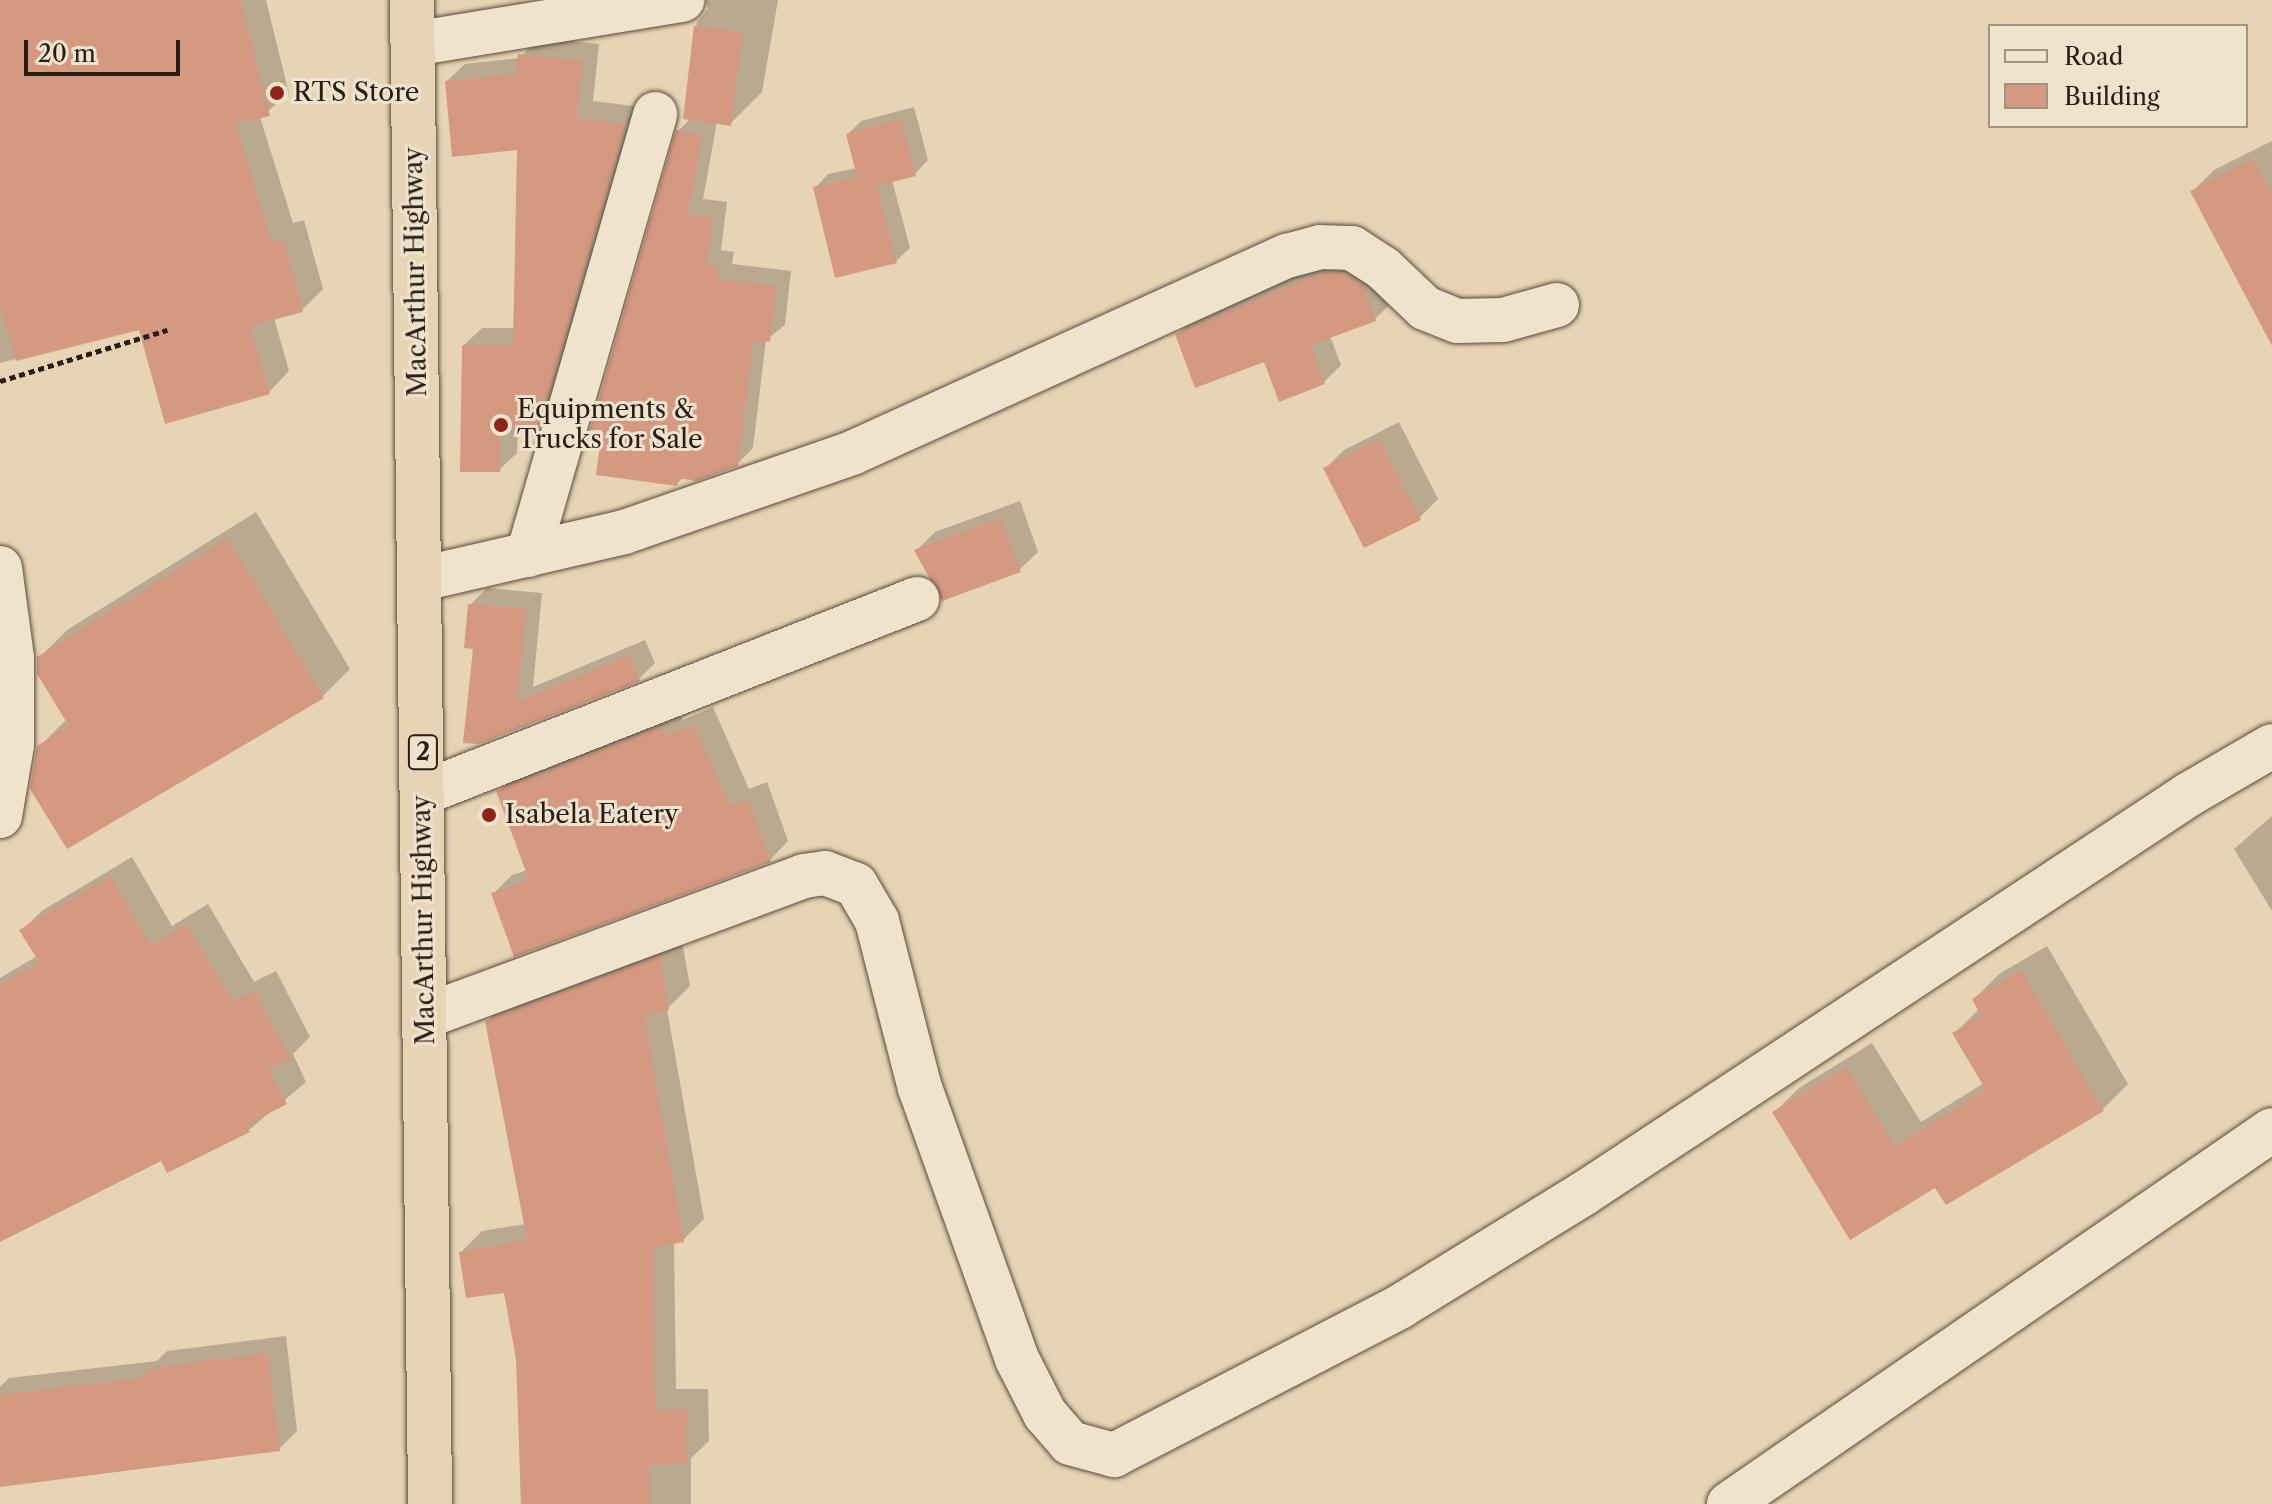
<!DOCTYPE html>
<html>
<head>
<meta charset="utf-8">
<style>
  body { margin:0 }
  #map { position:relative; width:2272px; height:1504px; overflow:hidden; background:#e7d4b4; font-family:"Libre Caslon Text",serif }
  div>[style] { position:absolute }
  .shadow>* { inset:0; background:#0003 }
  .building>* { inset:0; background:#d59881 }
  .path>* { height:5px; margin-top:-2.5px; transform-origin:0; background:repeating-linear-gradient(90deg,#2a1d16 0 6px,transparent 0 10px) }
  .roads { filter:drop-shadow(0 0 2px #594b3e) drop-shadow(0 0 2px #594b3e) }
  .minor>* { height:44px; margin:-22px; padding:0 22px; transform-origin:22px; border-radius:22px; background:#efe3ce }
  .highway>* { height:44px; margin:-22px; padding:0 22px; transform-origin:22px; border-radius:22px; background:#e7d4b4 }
  .dots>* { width:22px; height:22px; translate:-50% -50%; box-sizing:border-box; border:4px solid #efe3ce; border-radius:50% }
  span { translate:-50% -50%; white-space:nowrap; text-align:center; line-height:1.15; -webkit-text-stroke:6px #efe3ce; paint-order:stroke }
  .shield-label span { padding:2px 6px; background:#efe3ce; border:2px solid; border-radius:6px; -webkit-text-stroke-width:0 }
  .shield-label { font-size:24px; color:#2a1d16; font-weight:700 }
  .poi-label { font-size:26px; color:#2a1d16 }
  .left { translate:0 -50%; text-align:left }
  .street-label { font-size:26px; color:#2a1d16 }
  .legend { position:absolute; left:1988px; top:24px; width:260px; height:104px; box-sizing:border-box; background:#efe3ce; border:2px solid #a09484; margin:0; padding:10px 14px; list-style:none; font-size:24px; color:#2a1d16 }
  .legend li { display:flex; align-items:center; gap:16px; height:40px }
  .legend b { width:40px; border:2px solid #a09484 }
  .scale { position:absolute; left:24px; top:40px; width:156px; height:36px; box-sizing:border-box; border:4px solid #2a1d16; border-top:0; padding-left:10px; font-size:24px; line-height:28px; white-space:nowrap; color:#2a1d16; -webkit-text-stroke:6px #efe3ce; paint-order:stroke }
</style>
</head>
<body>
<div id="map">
  <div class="shadow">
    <i style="clip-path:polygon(0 0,266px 0,289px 94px,260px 117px,293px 223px,304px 220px,323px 289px,302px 310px,274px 318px,289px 371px,269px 392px,141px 327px,0 363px)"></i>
    <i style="clip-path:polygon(706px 0,778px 0,762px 92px,730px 124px,717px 122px,703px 199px,727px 202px,721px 250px,734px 252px,732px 264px,791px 271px,785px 325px,766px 340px,753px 448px,737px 464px,683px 477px,677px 484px,604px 428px,678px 131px,691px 118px,685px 118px,697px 22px,708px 9px)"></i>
    <i style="clip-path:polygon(538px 38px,599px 44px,593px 101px,642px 107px,556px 408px,538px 426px,518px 425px,517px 453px,499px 470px,464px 345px,482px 328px,515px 328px,519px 148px,447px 81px,465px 64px,520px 58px)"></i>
    <i style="clip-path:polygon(914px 107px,928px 160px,915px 174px,892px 180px,910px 248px,896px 261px,815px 188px,828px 174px,857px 168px,848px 134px,861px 121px)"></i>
    <i style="clip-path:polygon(2272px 141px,2272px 292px,2193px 191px,2214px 170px)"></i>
    <i style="clip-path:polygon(1342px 256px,1392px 302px,1375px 319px,1330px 336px,1341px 365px,1324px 382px,1177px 335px,1194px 318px)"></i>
    <i style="clip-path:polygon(1399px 422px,1438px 499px,1419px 518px,1325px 469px,1344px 450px)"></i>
    <i style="clip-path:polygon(1020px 501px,1038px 552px,1019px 570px,917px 550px,935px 532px)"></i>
    <i style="clip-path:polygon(256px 512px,350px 669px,323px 696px,68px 846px,39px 747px,67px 719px,39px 658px,67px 630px)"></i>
    <i style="clip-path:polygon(487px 588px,542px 593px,533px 687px,645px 640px,655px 663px,639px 679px,478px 742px,470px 605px)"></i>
    <i style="clip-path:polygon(713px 707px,749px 789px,767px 782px,788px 841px,770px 860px,493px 894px,512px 875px,527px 870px,498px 792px,517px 773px,678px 710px,683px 720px)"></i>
    <i style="clip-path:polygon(2272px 816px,2272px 911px,2234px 849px)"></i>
    <i style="clip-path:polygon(132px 857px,172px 926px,208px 904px,254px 982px,276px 971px,310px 1037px,293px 1054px,306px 1082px,249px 1130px,162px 1159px,0 1240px,0 978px,37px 956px,22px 930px,43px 910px)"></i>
    <i style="clip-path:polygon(681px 936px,690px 986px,667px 1009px,704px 1219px,683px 1240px,674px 1242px,676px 1389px,708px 1389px,709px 1441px,691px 1458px,691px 1504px,521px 1504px,518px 1359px,505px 1291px,461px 1252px,482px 1231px,526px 1224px,487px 1022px,509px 1000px)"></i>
    <i style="clip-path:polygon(2047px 946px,2128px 1084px,2103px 1109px,1936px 1186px,1774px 1113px,1799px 1088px,1872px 1043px,1921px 1122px,1984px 1083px,1955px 1033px,1979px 1009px,1974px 999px,1999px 974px)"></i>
    <i style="clip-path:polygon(286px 1336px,297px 1431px,279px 1449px,0 1474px,0 1387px,9px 1378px,157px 1361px,167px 1351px)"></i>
  </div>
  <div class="building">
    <i style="clip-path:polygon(0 0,241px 0,270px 116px,236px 124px,272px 243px,284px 240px,303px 312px,250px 326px,270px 394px,165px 424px,139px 330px,16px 361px,0 306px)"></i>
    <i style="clip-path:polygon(694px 26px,743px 32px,731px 126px,683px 119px)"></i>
    <i style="clip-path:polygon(518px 54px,583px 61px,577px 118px,626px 124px,539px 428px,501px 426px,500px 472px,460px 472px,462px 345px,513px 345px,517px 150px,452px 157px,445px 81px,516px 74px)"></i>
    <i style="clip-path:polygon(901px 119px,916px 176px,877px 186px,897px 263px,835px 278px,813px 187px,857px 177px,846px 134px)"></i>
    <i style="clip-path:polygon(676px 130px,703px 134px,688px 214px,713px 217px,707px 265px,719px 267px,718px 279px,777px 286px,770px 342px,754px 340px,738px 466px,696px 481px,678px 478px,677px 486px,596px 475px,602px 430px,590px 430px)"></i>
    <i style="clip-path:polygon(2253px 159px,2272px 194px,2272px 346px,2190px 191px)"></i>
    <i style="clip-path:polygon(1323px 272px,1344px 273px,1363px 285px,1376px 321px,1311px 345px,1325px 384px,1279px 402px,1264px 362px,1195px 388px,1175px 334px)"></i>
    <i style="clip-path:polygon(1380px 439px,1421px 520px,1364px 548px,1323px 468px)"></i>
    <i style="clip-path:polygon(1001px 518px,1021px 572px,942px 601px,914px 550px)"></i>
    <i style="clip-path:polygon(228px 538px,324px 698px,67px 849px,30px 789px,37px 746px,69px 726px,37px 674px,37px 657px)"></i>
    <i style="clip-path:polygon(468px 604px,527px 609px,517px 702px,629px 655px,640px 681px,479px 744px,463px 743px,473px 649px,464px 648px)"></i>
    <i style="clip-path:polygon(694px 724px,730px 806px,749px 800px,771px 862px,514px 957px,491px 893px,529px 880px,496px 791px,660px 727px,664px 737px)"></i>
    <i style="clip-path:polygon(111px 876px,151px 945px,187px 924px,233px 1001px,255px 990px,291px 1059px,269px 1070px,287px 1104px,246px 1125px,250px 1132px,167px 1173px,161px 1161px,0 1242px,0 985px,39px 962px,19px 930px)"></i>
    <i style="clip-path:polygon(660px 956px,669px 1010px,644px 1015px,684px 1242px,654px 1247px,656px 1410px,687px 1410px,688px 1464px,650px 1464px,651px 1504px,521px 1504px,516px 1359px,504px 1293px,466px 1298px,459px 1252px,527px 1240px,485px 1021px)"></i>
    <i style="clip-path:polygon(2021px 970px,2104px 1111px,1946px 1205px,1935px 1188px,1850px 1240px,1772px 1112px,1847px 1067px,1895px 1146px,1986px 1090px,1952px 1033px,1981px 1016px,1972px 999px)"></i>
    <i style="clip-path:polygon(268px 1353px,280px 1451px,0 1487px,0 1395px,147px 1377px,146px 1369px)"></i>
  </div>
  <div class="path">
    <i style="left:0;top:381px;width:175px;rotate:-17deg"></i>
  </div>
  <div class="roads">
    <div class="minor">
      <i style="left:413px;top:44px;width:273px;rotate:-9.3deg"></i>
      <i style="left:528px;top:555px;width:459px;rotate:-73.9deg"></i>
      <i style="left:0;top:568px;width:91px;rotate:82.4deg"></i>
      <i style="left:12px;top:658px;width:87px;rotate:90deg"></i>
      <i style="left:12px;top:745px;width:72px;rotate:99.6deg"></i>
      <i style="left:421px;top:579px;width:208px;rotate:-13deg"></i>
      <i style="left:624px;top:532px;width:241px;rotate:-19.1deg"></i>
      <i style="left:852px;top:453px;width:478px;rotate:-24.4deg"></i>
      <i style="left:1287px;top:256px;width:34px;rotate:-15deg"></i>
      <i style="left:1320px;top:247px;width:32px;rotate:2deg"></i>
      <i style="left:1352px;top:248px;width:37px;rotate:33deg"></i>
      <i style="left:1383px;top:268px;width:58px;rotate:43.6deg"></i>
      <i style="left:1425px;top:308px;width:35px;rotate:22deg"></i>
      <i style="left:1458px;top:321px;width:45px;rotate:-1.3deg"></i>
      <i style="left:1503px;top:320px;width:56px;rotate:-15.5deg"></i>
      <i style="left:423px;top:793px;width:531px;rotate:-21.44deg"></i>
      <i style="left:426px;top:1016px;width:403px;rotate:-20.3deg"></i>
      <i style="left:804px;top:876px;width:21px;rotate:-8deg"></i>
      <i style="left:825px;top:873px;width:33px;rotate:21deg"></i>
      <i style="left:856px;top:885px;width:42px;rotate:59.7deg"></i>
      <i style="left:877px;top:921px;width:172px;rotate:75.6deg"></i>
      <i style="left:920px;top:1088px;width:288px;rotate:70.3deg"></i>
      <i style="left:1017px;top:1359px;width:62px;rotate:63deg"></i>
      <i style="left:1045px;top:1414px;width:38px;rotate:49deg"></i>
      <i style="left:1070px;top:1443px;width:46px;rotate:15.3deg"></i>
      <i style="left:1114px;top:1455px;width:323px;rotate:-27.4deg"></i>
      <i style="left:1401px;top:1306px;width:214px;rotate:-31.6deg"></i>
      <i style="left:1583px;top:1194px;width:725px;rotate:-33.41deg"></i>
      <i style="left:2188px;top:795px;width:97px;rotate:-30.3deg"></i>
      <i style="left:1729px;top:1504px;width:659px;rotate:-34.56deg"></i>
    </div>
    <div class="highway">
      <i style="left:412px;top:0;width:1504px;rotate:89.31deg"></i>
    </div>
  </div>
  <div class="dots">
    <i style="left:277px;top:93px;background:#8f2418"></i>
    <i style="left:501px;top:425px;background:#8f2418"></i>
    <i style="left:489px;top:815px;background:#8f2418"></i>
  </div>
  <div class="shield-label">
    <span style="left:423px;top:752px">2</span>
  </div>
  <div class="poi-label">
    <span class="left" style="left:293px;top:93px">RTS Store</span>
    <span class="left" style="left:517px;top:425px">Equipments &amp;<br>Trucks for Sale</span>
    <span class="left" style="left:505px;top:815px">Isabela Eatery</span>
  </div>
  <div class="street-label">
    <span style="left:416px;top:272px;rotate:-91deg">MacArthur Highway</span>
    <span style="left:424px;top:920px;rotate:-91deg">MacArthur Highway</span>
  </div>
  <ul class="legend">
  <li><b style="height:10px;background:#efe3ce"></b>Road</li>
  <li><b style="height:22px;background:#d59881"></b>Building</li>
  </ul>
  <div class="scale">20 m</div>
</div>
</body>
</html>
